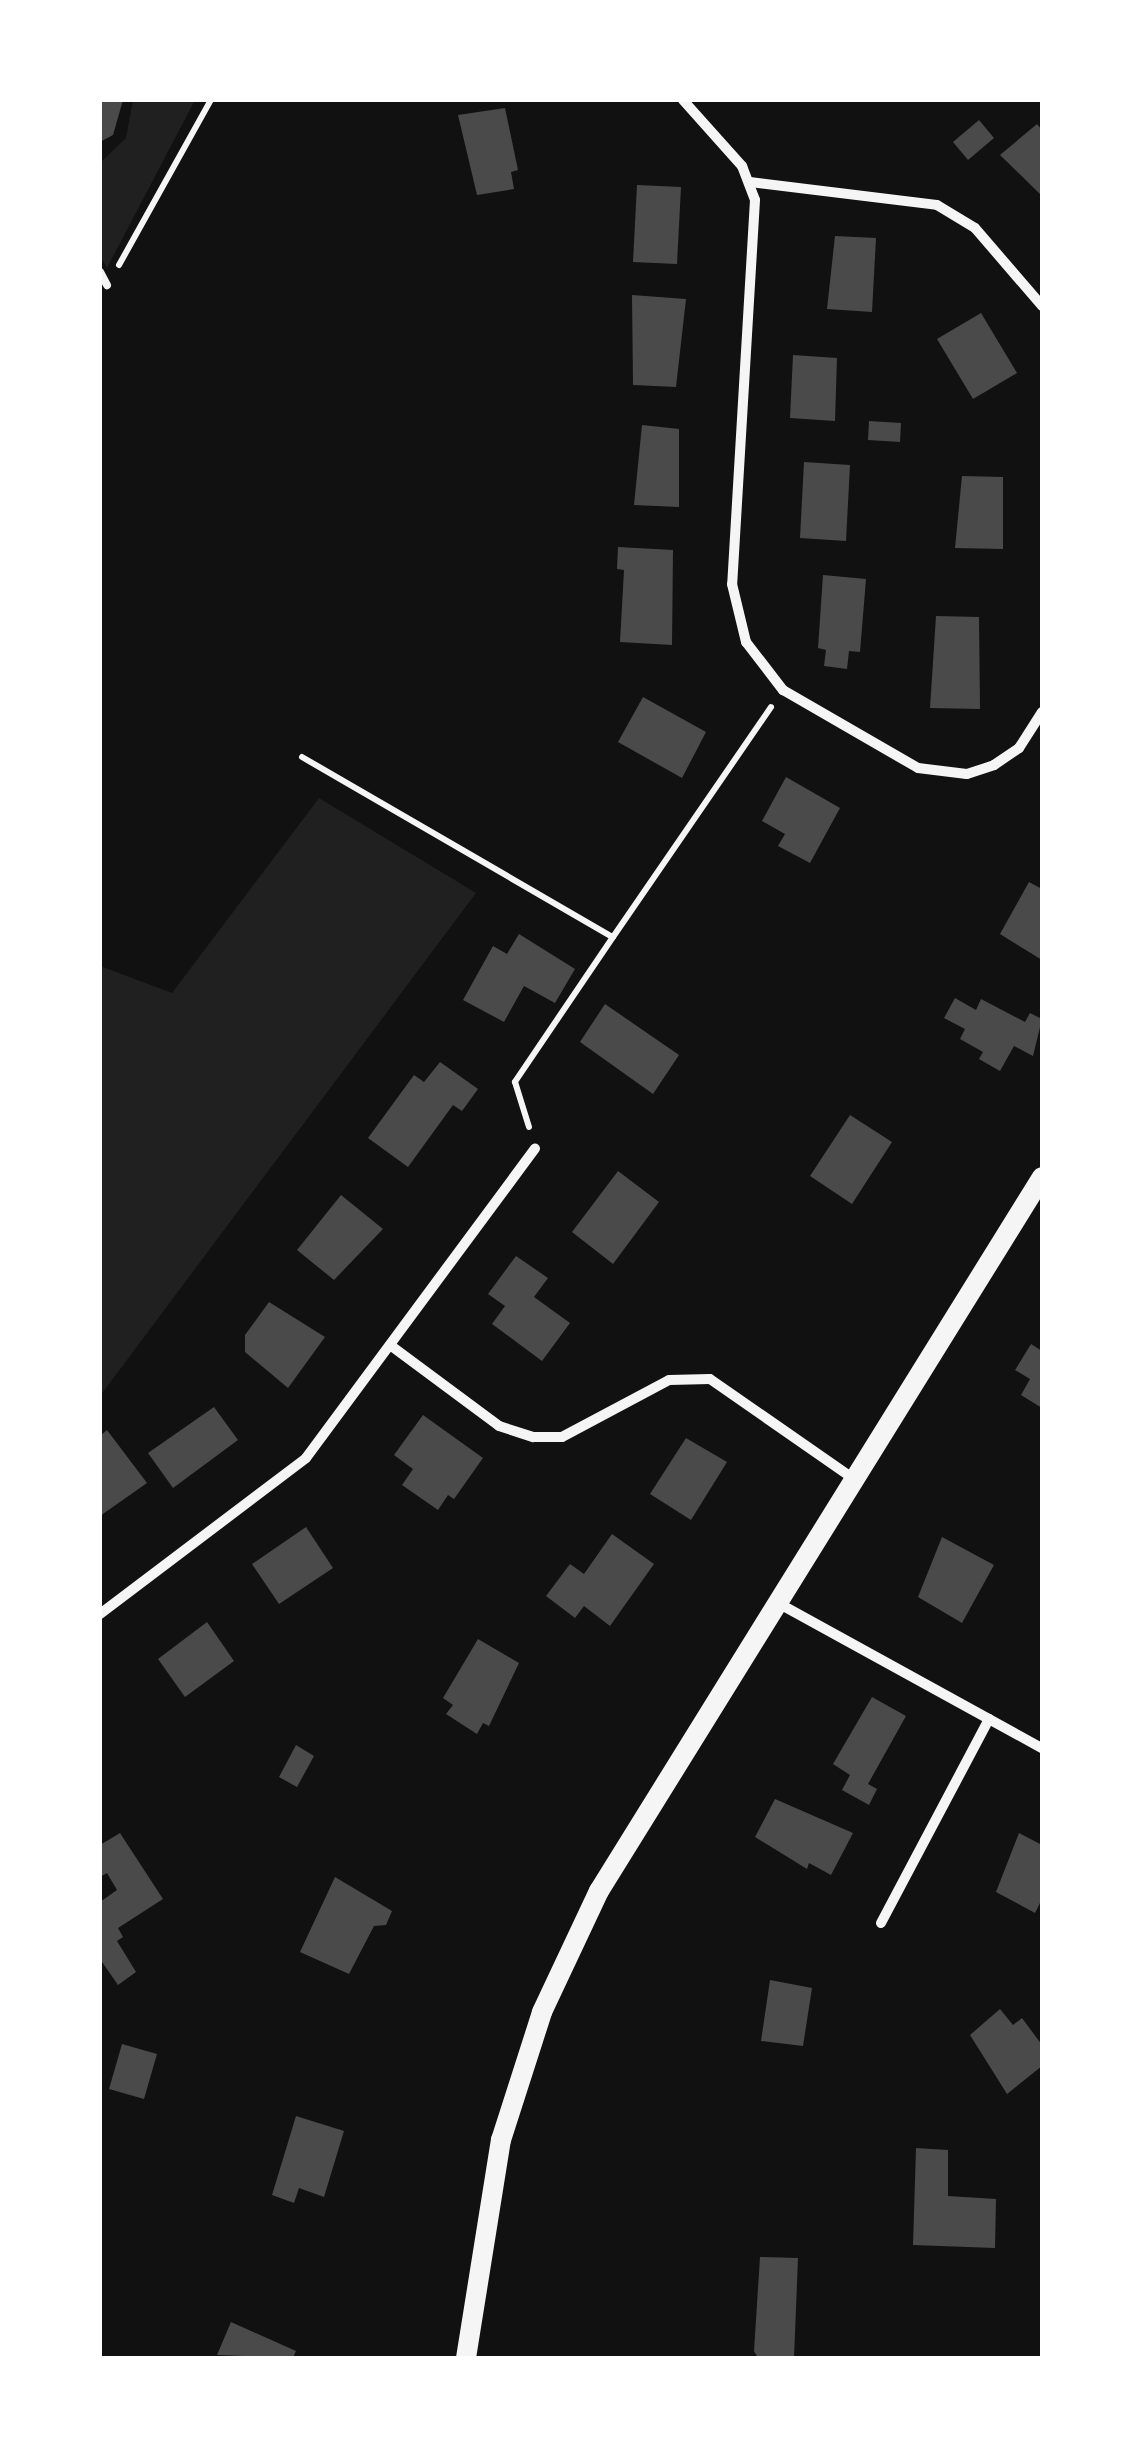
<!DOCTYPE html>
<html>
<head>
<meta charset="utf-8">
<style>
  body { margin:0 }
  #map { position:relative; width:1142px; height:2458px; overflow:hidden; background:#111; font-family:"Exo 2",sans-serif }
  div>[style] { position:absolute }
  .green>* { inset:0; background:#202020 }
  .building>* { inset:0; background:#4a4a4a }
  .path>* { height:6px; margin:-3px; padding:0 3px; transform-origin:3px; border-radius:3px; background:#f5f5f5 }
  .service>* { height:8px; margin:-4px; padding:0 4px; transform-origin:4px; border-radius:4px; background:#f5f5f5 }
  .minor>* { height:10px; margin:-5px; padding:0 5px; transform-origin:5px; border-radius:5px; background:#f5f5f5 }
  .secondary>* { height:20px; margin:-10px; padding:0 10px; transform-origin:10px; border-radius:10px; background:#f5f5f5 }
  span { translate:-50% -50%; white-space:nowrap; text-align:center; line-height:1.15; -webkit-text-stroke:8px #fff; paint-order:stroke }
  .frame { position:absolute; inset:0; border:102px solid #fff; pointer-events:none }
</style>
</head>
<body>
<div id="map">
  <div class="green">
    <i style="clip-path:polygon(133px 100px,195px 100px,107px 268px,100px 256px,100px 163px,126px 138px)"></i>
    <i style="clip-path:polygon(319px 798px,476px 893px,100px 1396px,100px 966px,172px 993px)"></i>
  </div>
  <div class="building">
    <i style="clip-path:polygon(100px 100px,123px 100px,113px 135px,100px 142px)"></i>
    <i style="clip-path:polygon(505px 108px,518px 170px,511px 172px,514px 189px,477px 195px,458px 115px)"></i>
    <i style="clip-path:polygon(979px 120px,994px 138px,968px 160px,953px 142px)"></i>
    <i style="clip-path:polygon(1037px 124px,1042px 130px,1042px 196px,1000px 155px)"></i>
    <i style="clip-path:polygon(637px 185px,681px 187px,677px 264px,633px 262px)"></i>
    <i style="clip-path:polygon(835px 236px,876px 238px,872px 312px,827px 309px)"></i>
    <i style="clip-path:polygon(632px 295px,686px 299px,676px 387px,633px 385px)"></i>
    <i style="clip-path:polygon(981px 313px,1017px 373px,973px 399px,937px 339px)"></i>
    <i style="clip-path:polygon(793px 355px,837px 358px,835px 421px,790px 418px)"></i>
    <i style="clip-path:polygon(869px 421px,901px 423px,900px 442px,868px 440px)"></i>
    <i style="clip-path:polygon(642px 425px,679px 429px,679px 507px,634px 505px)"></i>
    <i style="clip-path:polygon(804px 462px,850px 465px,846px 541px,800px 538px)"></i>
    <i style="clip-path:polygon(962px 476px,1003px 477px,1003px 549px,955px 548px)"></i>
    <i style="clip-path:polygon(618px 547px,673px 550px,672px 645px,620px 642px,624px 570px,617px 569px)"></i>
    <i style="clip-path:polygon(823px 575px,866px 579px,860px 652px,849px 651px,847px 669px,824px 666px,826px 650px,818px 648px)"></i>
    <i style="clip-path:polygon(936px 616px,979px 617px,980px 709px,930px 708px)"></i>
    <i style="clip-path:polygon(643px 697px,706px 732px,682px 778px,618px 742px)"></i>
    <i style="clip-path:polygon(786px 777px,840px 808px,810px 863px,778px 846px,785px 834px,762px 821px)"></i>
    <i style="clip-path:polygon(1029px 882px,1042px 889px,1042px 960px,1000px 934px)"></i>
    <i style="clip-path:polygon(519px 934px,575px 969px,555px 1003px,524px 986px,504px 1022px,463px 1000px,493px 946px,507px 954px)"></i>
    <i style="clip-path:polygon(955px 998px,976px 1010px,981px 999px,1025px 1022px,1030px 1013px,1042px 1019px,1033px 1056px,1014px 1046px,1000px 1071px,979px 1059px,983px 1052px,960px 1039px,965px 1029px,944px 1018px)"></i>
    <i style="clip-path:polygon(605px 1004px,679px 1055px,653px 1094px,580px 1042px)"></i>
    <i style="clip-path:polygon(440px 1062px,478px 1089px,462px 1111px,453px 1105px,408px 1167px,368px 1138px,414px 1075px,424px 1082px)"></i>
    <i style="clip-path:polygon(850px 1115px,892px 1142px,852px 1204px,810px 1176px)"></i>
    <i style="clip-path:polygon(618px 1171px,659px 1202px,613px 1264px,572px 1232px)"></i>
    <i style="clip-path:polygon(341px 1195px,383px 1229px,334px 1280px,297px 1250px)"></i>
    <i style="clip-path:polygon(516px 1256px,548px 1278px,534px 1297px,570px 1323px,542px 1361px,492px 1324px,505px 1306px,488px 1294px)"></i>
    <i style="clip-path:polygon(269px 1302px,325px 1337px,288px 1388px,245px 1352px,245px 1335px)"></i>
    <i style="clip-path:polygon(1031px 1344px,1042px 1351px,1042px 1408px,1021px 1395px,1030px 1379px,1015px 1370px)"></i>
    <i style="clip-path:polygon(214px 1407px,238px 1440px,173px 1488px,148px 1453px)"></i>
    <i style="clip-path:polygon(423px 1415px,483px 1458px,454px 1499px,448px 1495px,438px 1510px,402px 1485px,413px 1469px,394px 1455px)"></i>
    <i style="clip-path:polygon(107px 1430px,147px 1483px,100px 1516px,100px 1436px)"></i>
    <i style="clip-path:polygon(686px 1438px,727px 1462px,691px 1520px,650px 1494px)"></i>
    <i style="clip-path:polygon(306px 1527px,333px 1568px,279px 1604px,252px 1564px)"></i>
    <i style="clip-path:polygon(612px 1534px,654px 1564px,610px 1626px,584px 1606px,575px 1618px,546px 1596px,570px 1564px,584px 1574px)"></i>
    <i style="clip-path:polygon(942px 1537px,994px 1565px,962px 1623px,918px 1597px)"></i>
    <i style="clip-path:polygon(207px 1622px,234px 1661px,185px 1697px,158px 1659px)"></i>
    <i style="clip-path:polygon(478px 1639px,519px 1663px,489px 1726px,483px 1723px,477px 1734px,446px 1714px,453px 1705px,443px 1698px)"></i>
    <i style="clip-path:polygon(872px 1697px,906px 1716px,868px 1784px,877px 1789px,869px 1805px,842px 1790px,850px 1775px,833px 1764px)"></i>
    <i style="clip-path:polygon(296px 1745px,314px 1756px,297px 1787px,279px 1777px)"></i>
    <i style="clip-path:polygon(775px 1799px,853px 1833px,831px 1875px,809px 1863px,807px 1869px,755px 1837px)"></i>
    <i style="clip-path:polygon(120px 1833px,163px 1899px,118px 1928px,123px 1937px,117px 1941px,136px 1972px,118px 1985px,100px 1959px,100px 1902px,117px 1890px,107px 1873px,100px 1877px,100px 1845px)"></i>
    <i style="clip-path:polygon(1019px 1833px,1042px 1845px,1042px 1899px,1035px 1913px,996px 1892px)"></i>
    <i style="clip-path:polygon(335px 1877px,392px 1911px,386px 1925px,374px 1926px,349px 1974px,300px 1952px)"></i>
    <i style="clip-path:polygon(770px 1980px,812px 1988px,803px 2046px,761px 2041px)"></i>
    <i style="clip-path:polygon(1000px 2009px,1013px 2025px,1022px 2018px,1042px 2045px,1042px 2066px,1007px 2094px,970px 2035px)"></i>
    <i style="clip-path:polygon(122px 2044px,157px 2054px,144px 2099px,109px 2089px)"></i>
    <i style="clip-path:polygon(296px 2116px,344px 2131px,324px 2197px,299px 2188px,294px 2203px,272px 2195px)"></i>
    <i style="clip-path:polygon(916px 2148px,948px 2150px,948px 2196px,996px 2199px,995px 2248px,913px 2245px)"></i>
    <i style="clip-path:polygon(760px 2257px,798px 2258px,794px 2358px,758px 2358px,754px 2351px)"></i>
    <i style="clip-path:polygon(231px 2322px,296px 2351px,293px 2358px,217px 2355px)"></i>
  </div>
  <div class="path">
    <i style="left:119px;top:265px;width:189px;rotate:-60.9deg"></i>
    <i style="left:302px;top:757px;width:359px;rotate:30.1deg"></i>
    <i style="left:613px;top:937px;width:175px;rotate:124.1deg"></i>
    <i style="left:515px;top:1082px;width:47px;rotate:72.7deg"></i>
    <i style="left:613px;top:937px;width:279px;rotate:-55.5deg"></i>
  </div>
  <div class="service">
    <i style="left:100px;top:272px;width:15px;rotate:62deg"></i>
  </div>
  <div class="minor">
    <i style="left:683px;top:100px;width:89px;rotate:48.2deg"></i>
    <i style="left:742px;top:166px;width:36px;rotate:69deg"></i>
    <i style="left:755px;top:200px;width:385px;rotate:93.4deg"></i>
    <i style="left:732px;top:584px;width:60px;rotate:76.4deg"></i>
    <i style="left:746px;top:642px;width:61px;rotate:52.4deg"></i>
    <i style="left:783px;top:690px;width:156px;rotate:30deg"></i>
    <i style="left:918px;top:768px;width:49px;rotate:7deg"></i>
    <i style="left:967px;top:774px;width:28px;rotate:-18deg"></i>
    <i style="left:994px;top:765px;width:30px;rotate:-34deg"></i>
    <i style="left:1019px;top:748px;width:43px;rotate:-57.4deg"></i>
    <i style="left:750px;top:182px;width:188px;rotate:7deg"></i>
    <i style="left:937px;top:205px;width:44px;rotate:31.2deg"></i>
    <i style="left:975px;top:228px;width:103px;rotate:49.3deg"></i>
    <i style="left:390px;top:1345px;width:136px;rotate:36.6deg"></i>
    <i style="left:499px;top:1426px;width:36px;rotate:18deg"></i>
    <i style="left:533px;top:1437px;width:29px"></i>
    <i style="left:562px;top:1437px;width:121px;rotate:-28deg"></i>
    <i style="left:669px;top:1380px;width:41px;rotate:-1.4deg"></i>
    <i style="left:710px;top:1379px;width:175px;rotate:34.8deg"></i>
    <i style="left:778px;top:1603px;width:301px;rotate:28.8deg"></i>
    <i style="left:100px;top:1614px;width:258px;rotate:-37.1deg"></i>
    <i style="left:306px;top:1458px;width:385px;rotate:-53.5deg"></i>
    <i style="left:881px;top:1923px;width:231px;rotate:-62.1deg"></i>
  </div>
  <div class="secondary">
    <i style="left:466px;top:2358px;width:221px;rotate:-80.9deg"></i>
    <i style="left:501px;top:2140px;width:134px;rotate:-72.2deg"></i>
    <i style="left:542px;top:2012px;width:134px;rotate:-64.8deg"></i>
    <i style="left:599px;top:1891px;width:840px;rotate:-58.18deg"></i>
  </div>
  <div class="frame"></div>
</div>
</body>
</html>
